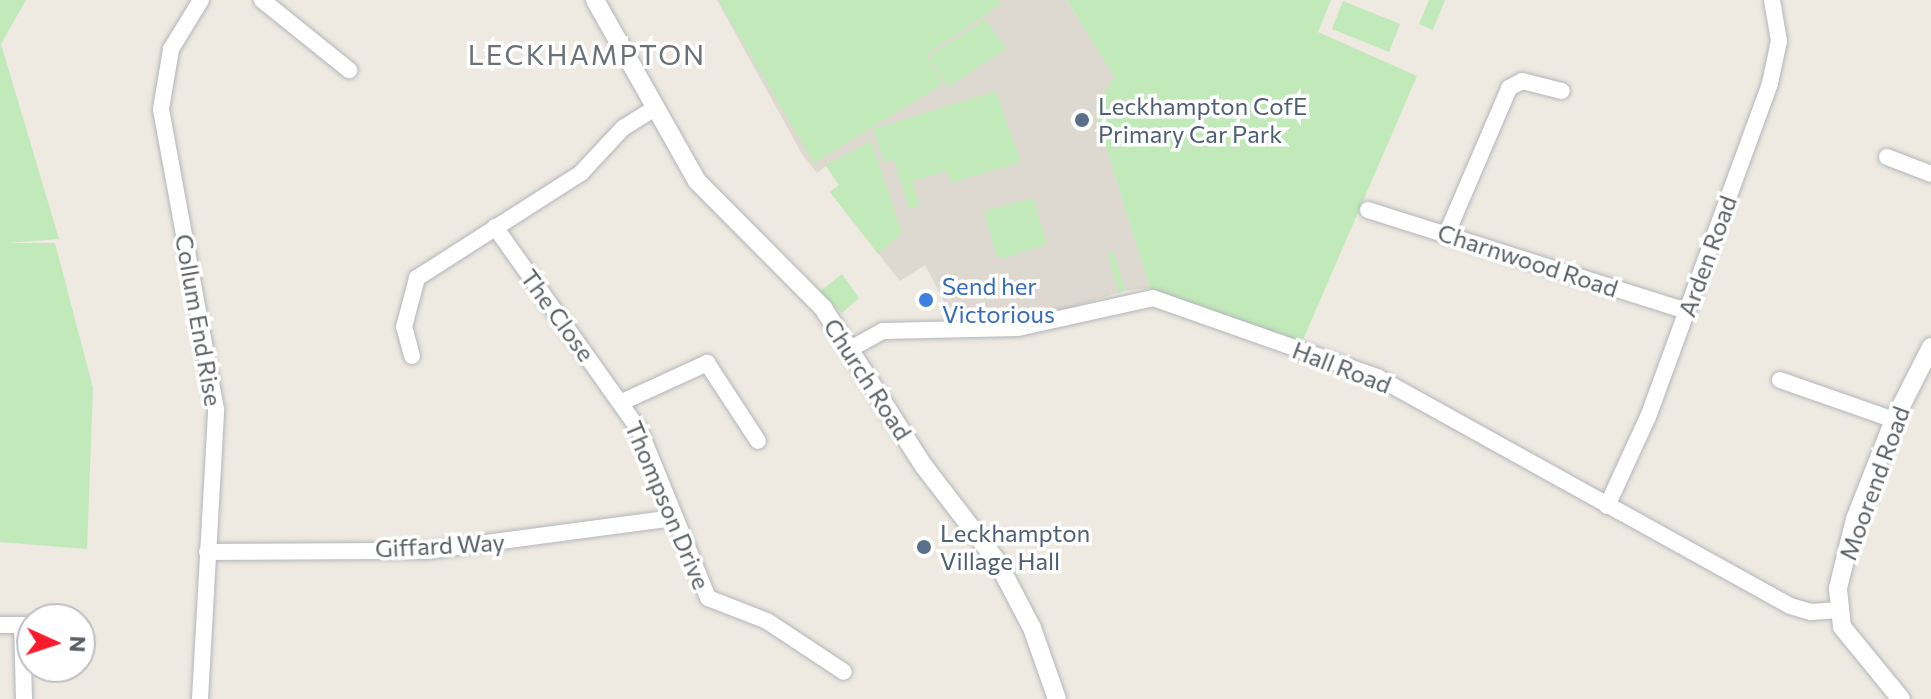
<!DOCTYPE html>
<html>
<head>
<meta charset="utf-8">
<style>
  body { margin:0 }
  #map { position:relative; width:1931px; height:699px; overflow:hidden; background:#eee9e1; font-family:Commissioner,sans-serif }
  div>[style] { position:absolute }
  .education>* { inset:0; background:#ded9d0 }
  .green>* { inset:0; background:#c2e9ba }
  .roads { filter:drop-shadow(0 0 2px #b2b6ba) drop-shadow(0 0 2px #b2b6ba) }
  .minor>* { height:16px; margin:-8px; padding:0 8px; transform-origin:8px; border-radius:8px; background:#fff }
  .tertiary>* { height:18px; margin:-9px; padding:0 9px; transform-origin:9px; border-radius:9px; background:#fff }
  .dots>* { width:22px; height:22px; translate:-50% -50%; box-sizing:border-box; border:4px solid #fff; border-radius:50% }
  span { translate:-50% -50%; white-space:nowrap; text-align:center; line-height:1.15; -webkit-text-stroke:7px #fff; paint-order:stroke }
  .service-label { font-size:24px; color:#4e5e75 }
  .left { translate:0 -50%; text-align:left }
  .street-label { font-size:24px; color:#596064 }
  .shop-label { font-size:24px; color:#366cbe }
  .quarter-label { font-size:28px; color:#6a7276; letter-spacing:2px }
  .north { position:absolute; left:16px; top:603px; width:80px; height:80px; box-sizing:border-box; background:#fff; border:2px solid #bdbfc1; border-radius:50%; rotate:93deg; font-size:22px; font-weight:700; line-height:32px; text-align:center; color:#596064 }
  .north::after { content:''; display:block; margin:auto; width:28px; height:36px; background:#fa1b2d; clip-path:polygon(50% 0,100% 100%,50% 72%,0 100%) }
</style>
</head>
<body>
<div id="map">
  <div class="education">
    <i style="clip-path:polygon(717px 0,1067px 0,1115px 77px,1095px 111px,1150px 288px,1124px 291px,1032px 319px,954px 320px,925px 265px,900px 281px,830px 192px,839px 185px,826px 166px,817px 173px,802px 154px)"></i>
  </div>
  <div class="green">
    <i style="clip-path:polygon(0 0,26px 0,1px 44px,59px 239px,8px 243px,55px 243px,93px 388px,87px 549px,0 542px)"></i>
    <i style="clip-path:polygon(718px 0,998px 0,1001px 4px,926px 55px,943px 84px,814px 163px)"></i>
    <i style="clip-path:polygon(1067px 0,1331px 0,1318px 32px,1417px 76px,1299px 349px,1153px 298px,1095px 111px,1114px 76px)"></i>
    <i style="clip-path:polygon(1429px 0,1445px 0,1433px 30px,1419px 24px)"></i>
    <i style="clip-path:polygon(1343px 1px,1400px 24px,1389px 52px,1332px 29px)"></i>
    <i style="clip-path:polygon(986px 19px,1006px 49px,948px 87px,928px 57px)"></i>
    <i style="clip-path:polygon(996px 91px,1021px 162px,951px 183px,947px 171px,913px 181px,919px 205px,909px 209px,894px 160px,884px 162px,873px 129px)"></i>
    <i style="clip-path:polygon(871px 141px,902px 233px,878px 254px,830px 192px,839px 185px,826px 165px)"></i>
    <i style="clip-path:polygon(1033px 198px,1047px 244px,1002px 259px,996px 255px,984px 211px)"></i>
    <i style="clip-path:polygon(1114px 252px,1125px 290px,1119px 293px,1107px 253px)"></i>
    <i style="clip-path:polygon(842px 274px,859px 298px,842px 313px,819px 292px)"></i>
  </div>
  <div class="roads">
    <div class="minor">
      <i style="left:262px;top:0;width:112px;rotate:38.8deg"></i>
      <i style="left:1887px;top:157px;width:47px;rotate:21.1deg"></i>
      <i style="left:1368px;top:210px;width:334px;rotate:17.6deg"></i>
      <i style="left:495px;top:227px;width:250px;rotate:54.6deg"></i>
      <i style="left:640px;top:431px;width:180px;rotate:67.8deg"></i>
      <i style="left:708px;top:598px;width:63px;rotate:21.3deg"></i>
      <i style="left:767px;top:621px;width:92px;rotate:33.5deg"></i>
      <i style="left:1447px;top:233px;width:158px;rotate:-66.8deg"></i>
      <i style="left:1509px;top:88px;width:15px;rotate:-28deg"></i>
      <i style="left:1522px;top:81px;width:41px;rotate:14deg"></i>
      <i style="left:852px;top:348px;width:35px;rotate:-29deg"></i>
      <i style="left:883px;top:331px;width:135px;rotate:-1.3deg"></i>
      <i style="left:1018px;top:328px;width:138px;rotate:-12.5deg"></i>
      <i style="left:1153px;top:298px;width:238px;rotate:19.4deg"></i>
      <i style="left:1377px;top:377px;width:472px;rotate:29deg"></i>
      <i style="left:1790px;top:606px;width:22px;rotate:16deg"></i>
      <i style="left:1811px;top:612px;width:28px;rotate:-4deg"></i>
      <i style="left:412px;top:356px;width:30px;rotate:-105deg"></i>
      <i style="left:404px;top:327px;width:51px;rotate:-75.1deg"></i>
      <i style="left:417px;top:278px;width:195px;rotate:-32.6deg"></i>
      <i style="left:581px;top:173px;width:62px;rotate:-47deg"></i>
      <i style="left:623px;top:128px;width:39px;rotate:-32deg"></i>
      <i style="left:1780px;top:380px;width:121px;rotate:19.3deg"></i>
      <i style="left:622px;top:402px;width:94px;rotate:-24.6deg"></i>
      <i style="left:707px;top:363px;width:93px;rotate:56.8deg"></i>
      <i style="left:1607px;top:506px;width:98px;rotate:-65.3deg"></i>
      <i style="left:1648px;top:417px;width:356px;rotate:-69.9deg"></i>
      <i style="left:1770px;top:83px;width:43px;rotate:-77.9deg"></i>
      <i style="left:1779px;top:41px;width:42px;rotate:-99.7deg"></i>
      <i style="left:207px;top:552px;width:219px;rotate:-0.3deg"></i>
      <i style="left:426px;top:551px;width:248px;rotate:-7.6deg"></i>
      <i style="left:0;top:625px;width:22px"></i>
      <i style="left:24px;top:699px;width:74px;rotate:-91.5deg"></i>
      <i style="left:22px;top:625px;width:10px"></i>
      <i style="left:200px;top:699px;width:290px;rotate:-86.8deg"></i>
      <i style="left:216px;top:409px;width:305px;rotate:-100.4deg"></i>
      <i style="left:161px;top:109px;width:61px;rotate:-80.5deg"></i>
      <i style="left:171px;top:49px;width:57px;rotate:-58.5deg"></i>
    </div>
    <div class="tertiary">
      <i style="left:595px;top:0;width:208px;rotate:60.6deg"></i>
      <i style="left:697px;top:181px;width:179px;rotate:45.2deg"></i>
      <i style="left:823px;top:308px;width:186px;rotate:57.5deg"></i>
      <i style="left:923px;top:465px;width:121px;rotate:52.4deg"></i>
      <i style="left:997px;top:561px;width:76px;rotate:62.4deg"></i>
      <i style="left:1032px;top:628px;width:75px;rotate:70.6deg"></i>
      <i style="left:1901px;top:699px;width:93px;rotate:-129.3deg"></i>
      <i style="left:1842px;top:627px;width:39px;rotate:-96deg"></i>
      <i style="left:1838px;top:588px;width:71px;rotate:-76.2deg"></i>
      <i style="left:1855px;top:519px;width:106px;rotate:-68.5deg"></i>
      <i style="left:1894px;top:420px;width:82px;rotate:-63.1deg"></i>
    </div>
  </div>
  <div class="dots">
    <i style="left:1082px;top:120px;background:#5c6f8a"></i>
    <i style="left:926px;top:300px;background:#3f7fe0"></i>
    <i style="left:924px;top:547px;background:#5c6f8a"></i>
  </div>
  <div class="service-label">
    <span class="left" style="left:1098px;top:120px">Leckhampton CofE<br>Primary Car Park</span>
    <span class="left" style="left:940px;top:547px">Leckhampton<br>Village Hall</span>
  </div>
  <div class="street-label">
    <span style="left:1707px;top:256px;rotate:-70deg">Arden Road</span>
    <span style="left:1528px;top:260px;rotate:18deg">Charnwood Road</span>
    <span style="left:558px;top:315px;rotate:54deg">The Close</span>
    <span style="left:199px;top:320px;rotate:80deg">Collum End Rise</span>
    <span style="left:1342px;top:367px;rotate:21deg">Hall Road</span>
    <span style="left:868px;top:379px;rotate:57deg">Church Road</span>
    <span style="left:1874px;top:483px;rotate:-70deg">Moorend Road</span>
    <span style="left:668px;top:505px;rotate:67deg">Thompson Drive</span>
    <span style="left:440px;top:545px;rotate:-3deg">Giffard Way</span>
  </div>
  <div class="shop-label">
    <span class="left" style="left:942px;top:300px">Send her<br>Victorious</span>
  </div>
  <div class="quarter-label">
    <span style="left:587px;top:54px">LECKHAMPTON</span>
  </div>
  <div class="north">N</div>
</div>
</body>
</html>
